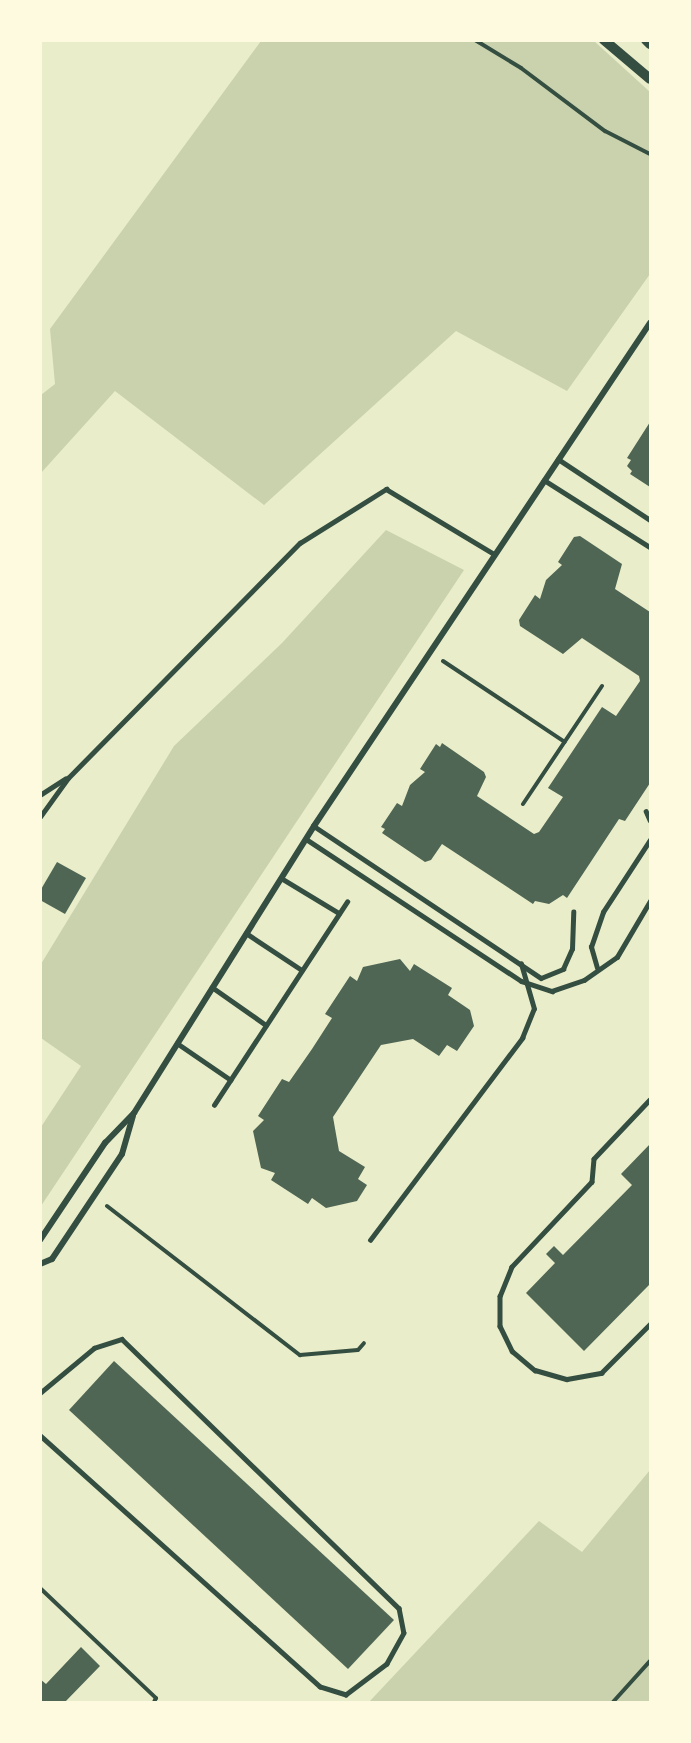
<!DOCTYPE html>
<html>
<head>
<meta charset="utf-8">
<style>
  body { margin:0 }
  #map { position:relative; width:691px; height:1743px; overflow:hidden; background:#e9edc9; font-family:"PT Sans",sans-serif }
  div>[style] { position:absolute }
  .green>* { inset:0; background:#cad2ad }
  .building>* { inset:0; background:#4f6655 }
  .path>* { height:4px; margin:-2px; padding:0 2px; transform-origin:2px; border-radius:2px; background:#344e41 }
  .service>* { height:4.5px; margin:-2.25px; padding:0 2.25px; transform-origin:2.25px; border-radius:2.25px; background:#344e41 }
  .minor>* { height:6px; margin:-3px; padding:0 3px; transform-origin:3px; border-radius:3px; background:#344e41 }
  .tertiary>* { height:10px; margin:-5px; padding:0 5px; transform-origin:5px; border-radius:5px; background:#344e41 }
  span { translate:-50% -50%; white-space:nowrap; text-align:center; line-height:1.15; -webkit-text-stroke:4.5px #fefae0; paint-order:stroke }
  .frame { position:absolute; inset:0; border:42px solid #fefae0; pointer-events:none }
</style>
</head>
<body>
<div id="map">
  <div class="green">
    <i style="clip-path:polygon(261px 41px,594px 41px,650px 92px,650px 274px,567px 391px,456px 331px,264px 505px,115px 391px,41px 473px,41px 395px,55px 384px,50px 329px)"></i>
    <i style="clip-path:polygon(386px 530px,464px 570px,41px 1206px,41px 1127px,81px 1066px,41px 1038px,41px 964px,174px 746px,282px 643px)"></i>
    <i style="clip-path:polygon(650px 1470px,650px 1702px,369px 1702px,539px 1521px,582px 1552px)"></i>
  </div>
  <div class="building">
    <i style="clip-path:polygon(650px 422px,650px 487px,630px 474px,632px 471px,627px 466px,631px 460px,627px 458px)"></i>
    <i style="clip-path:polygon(580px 536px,622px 564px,615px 589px,650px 612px,650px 783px,625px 821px,619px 819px,567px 898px,563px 895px,549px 904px,535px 901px,533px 904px,442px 844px,431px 860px,425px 862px,382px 833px,385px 829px,381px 827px,397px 803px,402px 806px,410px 785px,425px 772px,420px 769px,436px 744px,440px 747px,442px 743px,484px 772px,486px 777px,477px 796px,534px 834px,539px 832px,563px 797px,548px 788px,602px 707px,616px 716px,640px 681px,639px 676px,582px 638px,563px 654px,520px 626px,519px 620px,535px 595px,540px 599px,546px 580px,562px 565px,558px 562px,574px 537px)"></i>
    <i style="clip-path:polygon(57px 862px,86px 878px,65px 914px,40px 900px,40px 891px)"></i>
    <i style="clip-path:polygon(400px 959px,410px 971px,414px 964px,452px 988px,448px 995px,470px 1010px,474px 1026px,457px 1051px,447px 1045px,439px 1056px,413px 1039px,381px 1045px,333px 1117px,339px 1151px,365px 1167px,358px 1179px,367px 1185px,357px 1201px,326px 1208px,312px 1198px,308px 1204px,271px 1180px,275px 1173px,261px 1168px,253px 1131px,264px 1120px,258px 1116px,282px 1079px,289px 1082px,312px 1049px,332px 1018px,325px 1014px,350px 976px,357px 981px,363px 967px)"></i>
    <i style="clip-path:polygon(650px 1144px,650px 1284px,584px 1351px,526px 1293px,555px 1263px,546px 1254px,554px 1246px,563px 1255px,632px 1185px,621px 1174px)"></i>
    <i style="clip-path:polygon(114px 1361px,394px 1620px,348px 1669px,69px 1410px)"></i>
    <i style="clip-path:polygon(81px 1647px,100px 1666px,65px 1702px,40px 1702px,40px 1679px,46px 1684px)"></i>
  </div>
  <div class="path">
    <i style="left:475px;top:40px;width:54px;rotate:31.3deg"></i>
    <i style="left:521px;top:68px;width:105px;rotate:36.9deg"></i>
    <i style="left:605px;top:131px;width:51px;rotate:27.1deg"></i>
    <i style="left:443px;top:661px;width:146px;rotate:33.6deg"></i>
    <i style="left:523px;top:804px;width:142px;rotate:-56.2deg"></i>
    <i style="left:107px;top:1206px;width:244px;rotate:37.7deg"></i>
    <i style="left:300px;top:1355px;width:58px;rotate:-4.9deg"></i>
    <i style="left:358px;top:1350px;width:9px;rotate:-49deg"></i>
    <i style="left:40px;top:1588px;width:160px;rotate:43.5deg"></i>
    <i style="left:156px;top:1698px;width:4px;rotate:117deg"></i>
    <i style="left:613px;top:1702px;width:55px;rotate:-47.9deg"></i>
  </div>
  <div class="service">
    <i style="left:558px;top:459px;width:110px;rotate:33.5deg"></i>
    <i style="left:544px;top:480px;width:125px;rotate:32.3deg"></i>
    <i style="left:40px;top:795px;width:30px;rotate:-33deg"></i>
    <i style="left:646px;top:811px;width:10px;rotate:66deg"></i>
    <i style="left:40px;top:817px;width:48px;rotate:-54.3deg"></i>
    <i style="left:68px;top:778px;width:330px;rotate:-45.4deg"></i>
    <i style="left:300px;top:543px;width:102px;rotate:-32.1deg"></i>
    <i style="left:386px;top:489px;width:126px;rotate:31deg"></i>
    <i style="left:314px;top:826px;width:273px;rotate:33.8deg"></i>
    <i style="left:541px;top:978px;width:24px;rotate:-22deg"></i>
    <i style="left:563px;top:969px;width:22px;rotate:-66deg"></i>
    <i style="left:572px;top:949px;width:37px;rotate:-88deg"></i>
    <i style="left:306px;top:839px;width:258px;rotate:33.4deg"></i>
    <i style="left:521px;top:981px;width:33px;rotate:18deg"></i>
    <i style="left:552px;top:991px;width:34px;rotate:-19deg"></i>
    <i style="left:584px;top:980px;width:40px;rotate:-34.9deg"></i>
    <i style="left:617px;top:957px;width:65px;rotate:-59.5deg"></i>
    <i style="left:281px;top:878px;width:68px;rotate:31.1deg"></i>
    <i style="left:246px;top:933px;width:67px;rotate:33.5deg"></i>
    <i style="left:597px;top:968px;width:22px;rotate:-106deg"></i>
    <i style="left:591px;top:947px;width:37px;rotate:-71deg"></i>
    <i style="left:603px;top:912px;width:86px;rotate:-56.9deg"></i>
    <i style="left:212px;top:987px;width:66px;rotate:35.1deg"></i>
    <i style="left:177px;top:1043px;width:65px;rotate:34.4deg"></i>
    <i style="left:650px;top:1100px;width:81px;rotate:133.5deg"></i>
    <i style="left:594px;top:1159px;width:23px;rotate:95deg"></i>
    <i style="left:592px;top:1182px;width:117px;rotate:133.3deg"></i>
    <i style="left:512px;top:1267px;width:31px;rotate:112deg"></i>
    <i style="left:500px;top:1296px;width:30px;rotate:90deg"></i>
    <i style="left:500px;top:1326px;width:28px;rotate:64deg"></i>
    <i style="left:512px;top:1351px;width:30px;rotate:40deg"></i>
    <i style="left:535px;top:1370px;width:33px;rotate:16deg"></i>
    <i style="left:567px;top:1379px;width:35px;rotate:-10deg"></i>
    <i style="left:601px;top:1373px;width:69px;rotate:-45deg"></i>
    <i style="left:214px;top:1105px;width:243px;rotate:-56.8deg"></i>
    <i style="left:370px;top:1240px;width:253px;rotate:-53deg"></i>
    <i style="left:522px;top:1038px;width:31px;rotate:-68deg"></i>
    <i style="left:534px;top:1009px;width:47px;rotate:-106.1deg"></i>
    <i style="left:40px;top:1393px;width:70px;rotate:-39.8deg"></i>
    <i style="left:94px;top:1348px;width:29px;rotate:-18deg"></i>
    <i style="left:122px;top:1339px;width:386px;rotate:44.2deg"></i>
    <i style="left:399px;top:1608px;width:25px;rotate:79deg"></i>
    <i style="left:404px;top:1633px;width:35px;rotate:119deg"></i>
    <i style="left:387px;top:1664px;width:51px;rotate:142.9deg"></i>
    <i style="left:346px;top:1695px;width:27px;rotate:-163deg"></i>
    <i style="left:320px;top:1687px;width:376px;rotate:-138.1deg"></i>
  </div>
  <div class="minor">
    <i style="left:40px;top:1240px;width:117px;rotate:-56.2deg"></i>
    <i style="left:105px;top:1143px;width:42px;rotate:-46deg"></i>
    <i style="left:134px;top:1113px;width:339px;rotate:-57.9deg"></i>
    <i style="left:314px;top:826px;width:605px;rotate:-56.26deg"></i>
    <i style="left:40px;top:1264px;width:13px;rotate:-23deg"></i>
    <i style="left:52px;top:1259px;width:126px;rotate:-56.3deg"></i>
    <i style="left:122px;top:1154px;width:40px;rotate:-74deg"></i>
  </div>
  <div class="tertiary">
    <i style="left:604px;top:40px;width:60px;rotate:40.3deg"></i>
    <i style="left:646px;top:40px;width:6px;rotate:45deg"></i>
  </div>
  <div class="frame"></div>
</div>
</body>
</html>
